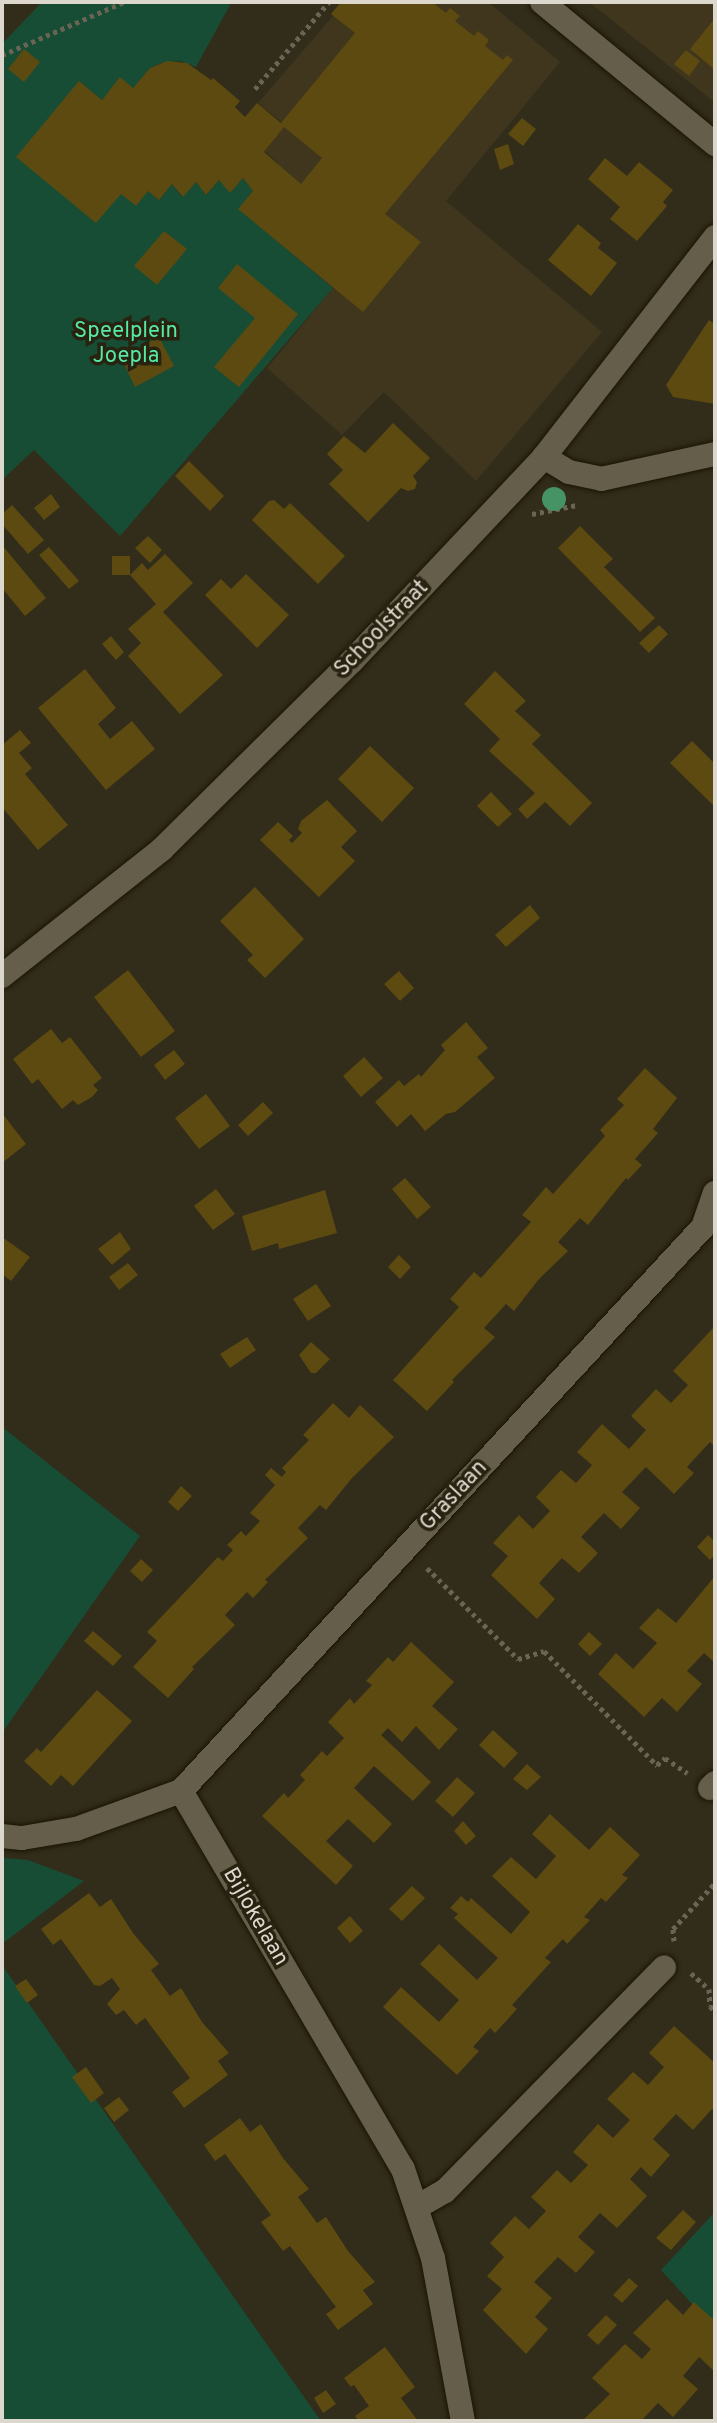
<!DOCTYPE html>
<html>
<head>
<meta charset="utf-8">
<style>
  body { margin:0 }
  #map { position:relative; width:717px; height:2423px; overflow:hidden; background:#322c1a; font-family:Overpass,sans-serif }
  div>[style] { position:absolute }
  .built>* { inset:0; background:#3f361d }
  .green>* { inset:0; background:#184d35 }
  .building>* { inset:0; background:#5c4a11 }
  .path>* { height:5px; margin-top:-2.5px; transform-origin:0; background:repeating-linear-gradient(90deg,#696454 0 4px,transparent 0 8px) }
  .roads { filter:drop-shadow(0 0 2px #1a1404) drop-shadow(0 0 2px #1a1404) }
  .street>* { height:24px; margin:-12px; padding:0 12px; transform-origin:12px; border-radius:12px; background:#655e4b }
  .trees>* { width:24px; height:24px; margin:-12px; border-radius:50%; background:#469366 }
  span { translate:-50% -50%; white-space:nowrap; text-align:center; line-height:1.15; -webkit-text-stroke:7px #282210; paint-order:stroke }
  .park-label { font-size:22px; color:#56e7a5 }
  .street-label { font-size:22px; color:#dcd8cd }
  .frame { position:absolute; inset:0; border:4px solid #dcd8cd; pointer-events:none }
</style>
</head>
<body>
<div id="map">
  <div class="built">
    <i style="clip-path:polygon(345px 2px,488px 2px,560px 62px,446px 201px,602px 332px,476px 481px,384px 392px,342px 435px,267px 368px,333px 288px,239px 209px,278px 163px,265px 151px,285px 125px,258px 103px)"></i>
    <i style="clip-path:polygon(589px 2px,715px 2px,715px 102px,709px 98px)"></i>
  </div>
  <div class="green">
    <i style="clip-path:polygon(42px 2px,226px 2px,230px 5px,196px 67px,180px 61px,161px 63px,150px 68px,133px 88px,120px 78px,102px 100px,79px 81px,121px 194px,148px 191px,159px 200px,172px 184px,182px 197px,196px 182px,206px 195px,219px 180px,230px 192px,243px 178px,253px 191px,239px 209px,333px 288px,120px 536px,34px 450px,2px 480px,2px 44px)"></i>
    <i style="clip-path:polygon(2px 1427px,140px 1536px,2px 1733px)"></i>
    <i style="clip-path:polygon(2px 1858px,28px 1860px,84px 1881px,2px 1944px)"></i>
    <i style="clip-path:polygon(2px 1965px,256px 2329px,321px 2421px,2px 2421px)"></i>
    <i style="clip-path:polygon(715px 2212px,715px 2329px,661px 2270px)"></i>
  </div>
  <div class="building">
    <i style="clip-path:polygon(evenodd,341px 2px,432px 2px,446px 13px,450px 8px,460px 16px,455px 21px,474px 36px,478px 31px,489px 40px,485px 46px,503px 60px,507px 55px,513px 60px,385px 214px,421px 242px,363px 312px,238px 209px,253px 191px,243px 178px,230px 193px,219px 180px,206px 195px,196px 182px,183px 197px,172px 184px,159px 200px,148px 191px,136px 206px,121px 194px,96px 223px,16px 157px,79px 81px,102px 100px,120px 77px,133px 88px,150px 68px,167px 61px,187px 63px,211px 80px,213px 78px,240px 101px,235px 107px,245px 117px,257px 103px,281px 123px,355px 33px,331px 14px,341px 2px,284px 127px,322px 158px,301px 184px,264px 152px,284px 127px)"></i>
    <i style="clip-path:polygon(715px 18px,715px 70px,690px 49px)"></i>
    <i style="clip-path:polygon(24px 49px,40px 62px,24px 82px,8px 69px)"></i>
    <i style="clip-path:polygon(686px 50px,700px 61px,689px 76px,674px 64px)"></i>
    <i style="clip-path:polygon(522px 118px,536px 129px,523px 146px,508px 134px)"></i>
    <i style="clip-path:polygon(508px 144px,514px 164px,500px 170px,494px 149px)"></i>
    <i style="clip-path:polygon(605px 158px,627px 176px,639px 162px,673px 190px,663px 202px,667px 206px,637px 241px,610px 219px,620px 207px,588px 179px)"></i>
    <i style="clip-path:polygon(578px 224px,601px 243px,598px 248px,617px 263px,591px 296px,548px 260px)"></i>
    <i style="clip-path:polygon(164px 231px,187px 249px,157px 285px,134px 266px)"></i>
    <i style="clip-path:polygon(237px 264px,298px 314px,239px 387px,214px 367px,255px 318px,218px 288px)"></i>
    <i style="clip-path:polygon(709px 320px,715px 324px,715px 404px,673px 397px,666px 385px)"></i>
    <i style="clip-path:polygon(159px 337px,174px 366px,135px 387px,121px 358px)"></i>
    <i style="clip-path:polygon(393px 423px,430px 458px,413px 476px,417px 482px,415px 489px,408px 491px,401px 488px,368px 522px,329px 484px,343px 470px,327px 454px,344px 436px,365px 453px)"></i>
    <i style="clip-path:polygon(189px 461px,224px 496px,210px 511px,175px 476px)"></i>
    <i style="clip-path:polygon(51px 494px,60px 507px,44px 520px,34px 508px)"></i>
    <i style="clip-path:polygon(274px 500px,284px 509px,290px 503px,345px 556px,318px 584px,252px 520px,269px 501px)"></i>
    <i style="clip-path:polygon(12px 505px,44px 540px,28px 554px,2px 524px,2px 514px)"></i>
    <i style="clip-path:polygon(580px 526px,613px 559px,604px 567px,655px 618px,640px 632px,558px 548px)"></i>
    <i style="clip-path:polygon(148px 536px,162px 550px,150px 563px,135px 548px)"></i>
    <i style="clip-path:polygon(2px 545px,46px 598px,25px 616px,2px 588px)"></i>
    <i style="clip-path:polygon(49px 547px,79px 581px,69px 589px,39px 555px)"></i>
    <i style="clip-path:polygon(165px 554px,193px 583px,163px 612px,223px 675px,180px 714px,128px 656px,141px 643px,128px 629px,156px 604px,130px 575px,112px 575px,112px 556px,130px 556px,130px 575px,142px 563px,148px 570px)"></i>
    <i style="clip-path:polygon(246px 574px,289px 615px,257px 648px,205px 595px,221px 579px,231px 589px)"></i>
    <i style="clip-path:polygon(659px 625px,668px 634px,649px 653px,639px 643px)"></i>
    <i style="clip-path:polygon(111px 636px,124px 652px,116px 660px,102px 644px)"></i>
    <i style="clip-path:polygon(85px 669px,116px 708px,98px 724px,110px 739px,132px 721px,155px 749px,106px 790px,38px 708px)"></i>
    <i style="clip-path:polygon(495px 671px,526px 701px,515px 711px,541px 735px,532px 744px,592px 803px,570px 826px,545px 802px,527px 819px,518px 809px,535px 793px,489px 751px,500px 739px,464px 704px)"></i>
    <i style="clip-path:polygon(20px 730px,31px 743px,19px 753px,32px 768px,25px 774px,68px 825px,38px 850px,2px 807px,2px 745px)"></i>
    <i style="clip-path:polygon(692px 741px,715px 764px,715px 807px,670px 763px)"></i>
    <i style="clip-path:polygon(370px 746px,414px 788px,382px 822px,338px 779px)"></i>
    <i style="clip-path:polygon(491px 792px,512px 814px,498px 827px,477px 806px)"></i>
    <i style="clip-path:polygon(327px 800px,357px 831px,341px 847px,355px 861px,319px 897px,260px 840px,278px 822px,293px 836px,289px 840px,292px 843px,302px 833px,298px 829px,301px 821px)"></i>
    <i style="clip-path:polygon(255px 887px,304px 939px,265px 978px,247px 960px,253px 955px,220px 921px)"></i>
    <i style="clip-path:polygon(530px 905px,540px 918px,506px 947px,495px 935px)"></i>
    <i style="clip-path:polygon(128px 970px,175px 1031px,141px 1057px,94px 997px)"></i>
    <i style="clip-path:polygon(399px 971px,414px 988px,400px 1001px,384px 984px)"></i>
    <i style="clip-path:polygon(466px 1022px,488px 1048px,477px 1057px,495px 1078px,455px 1112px,446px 1114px,425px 1131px,411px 1114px,397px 1127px,375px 1102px,399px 1080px,404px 1086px,419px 1074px,421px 1077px,445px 1050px,441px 1045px)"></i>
    <i style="clip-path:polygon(51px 1029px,62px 1043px,70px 1037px,102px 1078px,93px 1085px,98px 1090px,92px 1097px,78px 1105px,73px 1100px,62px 1109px,38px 1079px,32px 1084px,13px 1059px)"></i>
    <i style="clip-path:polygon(174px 1050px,185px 1064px,165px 1080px,154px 1065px)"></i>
    <i style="clip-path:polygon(364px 1057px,383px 1078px,361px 1097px,343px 1076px)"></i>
    <i style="clip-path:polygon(645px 1068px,677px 1098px,653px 1129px,658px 1133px,635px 1159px,642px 1165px,628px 1180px,626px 1178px,588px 1225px,580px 1218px,558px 1242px,568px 1251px,539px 1279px,514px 1311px,506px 1304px,484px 1328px,495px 1337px,452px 1380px,454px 1382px,427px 1411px,393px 1380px,459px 1307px,450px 1299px,474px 1272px,481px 1278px,531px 1222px,522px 1215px,535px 1200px,546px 1187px,553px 1194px,605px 1136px,600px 1130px,624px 1105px,617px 1099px)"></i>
    <i style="clip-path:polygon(206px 1094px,230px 1126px,199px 1149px,175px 1118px)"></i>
    <i style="clip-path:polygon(263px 1102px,273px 1113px,248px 1136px,238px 1125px)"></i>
    <i style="clip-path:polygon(2px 1113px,26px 1144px,2px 1163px)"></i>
    <i style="clip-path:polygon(405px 1178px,431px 1207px,417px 1219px,392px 1189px)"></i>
    <i style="clip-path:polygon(216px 1189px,235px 1214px,213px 1230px,194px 1206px)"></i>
    <i style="clip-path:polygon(325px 1190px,337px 1233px,279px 1249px,278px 1243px,252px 1251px,242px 1216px)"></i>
    <i style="clip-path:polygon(120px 1232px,131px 1249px,112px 1265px,98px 1249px)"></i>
    <i style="clip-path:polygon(2px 1237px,30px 1257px,11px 1281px,2px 1274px)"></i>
    <i style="clip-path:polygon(399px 1255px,411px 1267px,400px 1279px,388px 1267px)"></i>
    <i style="clip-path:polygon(128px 1263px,138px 1275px,119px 1290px,109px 1277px)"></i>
    <i style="clip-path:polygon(316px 1284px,331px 1306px,308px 1321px,293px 1299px)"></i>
    <i style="clip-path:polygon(715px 1326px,715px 1447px,710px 1442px,687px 1467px,694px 1473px,674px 1494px,646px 1467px,622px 1492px,640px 1508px,621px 1529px,604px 1513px,581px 1537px,598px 1553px,579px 1573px,562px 1558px,539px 1583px,555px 1599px,537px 1619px,491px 1575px,508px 1556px,493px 1543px,519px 1515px,533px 1529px,550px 1511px,536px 1497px,561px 1470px,576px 1483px,592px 1465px,577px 1452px,602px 1424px,629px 1449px,646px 1430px,631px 1416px,656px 1389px,671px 1403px,688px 1385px,673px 1371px)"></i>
    <i style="clip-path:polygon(247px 1337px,256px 1350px,230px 1368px,220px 1354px)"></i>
    <i style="clip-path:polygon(311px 1342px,330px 1359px,316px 1373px,311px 1373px,299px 1355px)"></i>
    <i style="clip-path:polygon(333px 1403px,349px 1418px,360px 1405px,394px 1437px,352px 1478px,326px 1510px,320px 1505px,298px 1528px,308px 1538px,265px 1580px,268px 1582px,253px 1598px,247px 1592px,225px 1615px,235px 1625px,192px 1667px,194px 1669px,168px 1698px,133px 1667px,157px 1641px,147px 1632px,218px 1557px,223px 1561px,233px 1550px,227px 1545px,241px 1531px,246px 1536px,260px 1521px,250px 1513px,275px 1485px,265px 1475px,271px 1468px,282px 1477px,286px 1472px,282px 1468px,309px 1440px,303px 1435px)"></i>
    <i style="clip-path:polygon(181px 1486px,192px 1496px,178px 1511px,168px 1502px)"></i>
    <i style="clip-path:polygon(708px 1535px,715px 1542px,715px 1555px,710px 1560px,697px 1547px)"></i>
    <i style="clip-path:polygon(141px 1559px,153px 1570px,142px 1582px,130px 1571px)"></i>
    <i style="clip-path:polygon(715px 1576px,715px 1663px,704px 1653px,687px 1671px,702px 1684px,677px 1712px,662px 1698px,644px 1717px,598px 1674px,616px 1653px,633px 1669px,657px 1643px,639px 1628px,658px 1608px,676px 1623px)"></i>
    <i style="clip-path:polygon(93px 1631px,122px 1656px,113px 1666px,84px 1641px)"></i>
    <i style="clip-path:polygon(589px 1632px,602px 1644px,590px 1656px,578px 1644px)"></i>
    <i style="clip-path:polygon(411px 1642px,454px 1682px,432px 1706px,458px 1729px,439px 1750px,416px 1726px,402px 1742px,388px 1728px,381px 1735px,431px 1782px,413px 1801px,374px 1766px,354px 1788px,392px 1824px,374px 1843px,348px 1819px,326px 1841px,353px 1866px,336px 1885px,262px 1816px,284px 1793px,288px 1798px,305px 1780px,300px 1775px,322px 1751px,327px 1756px,344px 1738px,328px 1722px,350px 1698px,354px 1704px,372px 1685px,366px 1681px,388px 1657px,393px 1662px)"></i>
    <i style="clip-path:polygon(97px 1690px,132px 1721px,73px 1786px,61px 1775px,51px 1786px,24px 1761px,37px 1748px,41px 1752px)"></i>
    <i style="clip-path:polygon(493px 1730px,518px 1753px,504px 1768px,479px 1745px)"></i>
    <i style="clip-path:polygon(527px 1764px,541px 1777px,527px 1790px,513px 1779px)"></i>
    <i style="clip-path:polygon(457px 1777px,475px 1793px,453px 1817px,435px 1801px)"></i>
    <i style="clip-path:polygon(550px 1814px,589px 1850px,610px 1827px,640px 1855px,622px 1875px,628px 1878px,606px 1902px,601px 1898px,584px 1917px,590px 1920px,567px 1944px,563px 1939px,545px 1958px,551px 1962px,512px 2005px,517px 2009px,495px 2033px,490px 2028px,473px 2047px,479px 2051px,457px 2075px,383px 2007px,401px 1987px,439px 2022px,459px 2000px,420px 1964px,439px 1944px,477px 1980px,498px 1958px,454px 1918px,458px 1914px,450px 1908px,461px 1896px,468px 1902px,471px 1898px,511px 1934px,530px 1912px,492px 1876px,511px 1857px,536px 1879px,556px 1856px,532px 1834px)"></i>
    <i style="clip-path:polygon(463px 1821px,476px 1836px,466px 1845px,454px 1831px)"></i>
    <i style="clip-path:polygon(412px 1886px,425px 1898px,402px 1921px,389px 1909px)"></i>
    <i style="clip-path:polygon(89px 1893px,100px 1907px,111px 1899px,133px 1933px,159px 1964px,151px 1970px,170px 1996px,181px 1988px,202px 2022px,229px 2053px,218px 2061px,228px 2075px,184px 2108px,172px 2092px,190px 2078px,145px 2018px,136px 2025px,124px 2010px,116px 2015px,107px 2004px,120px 1989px,112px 1978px,100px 1986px,94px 1985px,61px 1939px,53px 1945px,41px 1929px)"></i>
    <i style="clip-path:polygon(350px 1916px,363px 1931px,350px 1943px,337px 1928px)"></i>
    <i style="clip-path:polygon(26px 1979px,38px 1995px,27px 2003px,15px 1986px)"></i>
    <i style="clip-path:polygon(674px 2026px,715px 2063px,715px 2112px,712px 2109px,693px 2130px,676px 2114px,653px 2139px,670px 2155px,651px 2177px,641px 2167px,630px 2179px,647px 2196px,617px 2228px,600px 2213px,578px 2237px,595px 2252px,576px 2273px,558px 2257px,534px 2282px,552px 2298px,535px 2317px,548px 2329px,526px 2354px,483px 2310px,502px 2289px,487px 2276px,504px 2257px,490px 2243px,515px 2216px,529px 2229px,546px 2211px,531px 2197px,557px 2170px,571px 2183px,588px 2165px,573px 2152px,598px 2124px,613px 2138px,630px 2120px,607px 2099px,633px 2072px,648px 2085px,664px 2067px,649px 2053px)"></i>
    <i style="clip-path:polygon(86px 2067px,104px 2093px,91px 2103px,72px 2077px)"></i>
    <i style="clip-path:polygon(119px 2097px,129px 2110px,114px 2122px,104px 2108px)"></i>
    <i style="clip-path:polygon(240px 2118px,250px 2132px,261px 2124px,283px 2158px,309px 2189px,298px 2197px,317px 2223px,326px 2217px,348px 2251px,375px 2282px,363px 2290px,373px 2304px,338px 2330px,326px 2314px,336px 2307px,290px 2246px,283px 2251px,261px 2222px,271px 2215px,225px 2154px,215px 2161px,204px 2145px)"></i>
    <i style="clip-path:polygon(683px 2210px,696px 2222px,671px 2250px,656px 2238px)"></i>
    <i style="clip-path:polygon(629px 2278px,638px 2286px,622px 2303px,613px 2295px)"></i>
    <i style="clip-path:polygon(667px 2299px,683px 2315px,694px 2302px,715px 2321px,715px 2372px,699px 2357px,683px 2376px,698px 2389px,673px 2417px,658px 2403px,641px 2421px,582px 2421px,610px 2394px,592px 2378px,625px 2344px,642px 2359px,651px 2349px,633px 2333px)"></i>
    <i style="clip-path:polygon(606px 2315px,617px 2325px,598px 2345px,587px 2335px)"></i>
    <i style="clip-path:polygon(385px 2347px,415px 2387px,401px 2398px,418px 2421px,359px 2421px,355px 2416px,369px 2406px,354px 2385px,351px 2387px,344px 2378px)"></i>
    <i style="clip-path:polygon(326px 2390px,336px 2404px,323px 2413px,314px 2398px)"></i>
  </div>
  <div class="path">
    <i style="left:2px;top:55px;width:133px;rotate:-23.5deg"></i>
    <i style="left:255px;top:89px;width:114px;rotate:-49.6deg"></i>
    <i style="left:532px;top:514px;width:46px;rotate:-11.3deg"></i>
    <i style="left:427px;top:1568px;width:129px;rotate:45deg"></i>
    <i style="left:518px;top:1659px;width:27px;rotate:-17deg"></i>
    <i style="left:544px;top:1651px;width:161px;rotate:45.3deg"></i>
    <i style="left:657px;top:1765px;width:11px;rotate:-41deg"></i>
    <i style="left:665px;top:1758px;width:27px;rotate:34deg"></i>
    <i style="left:674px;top:1941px;width:12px;rotate:-95deg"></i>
    <i style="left:673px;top:1929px;width:62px;rotate:-47.6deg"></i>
    <i style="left:691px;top:1973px;width:24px;rotate:42deg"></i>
    <i style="left:709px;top:1989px;width:17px;rotate:87deg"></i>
    <i style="left:710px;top:2006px;width:7px;rotate:45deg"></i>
  </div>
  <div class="roads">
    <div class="street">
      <i style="left:542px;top:2px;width:224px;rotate:39.4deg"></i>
      <i style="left:544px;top:457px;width:29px;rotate:31deg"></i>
      <i style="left:569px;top:472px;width:33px;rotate:12deg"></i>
      <i style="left:601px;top:479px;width:117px;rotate:-12.4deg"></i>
      <i style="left:2px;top:976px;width:204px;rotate:-38.4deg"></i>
      <i style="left:162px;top:849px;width:267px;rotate:-44.7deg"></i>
      <i style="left:352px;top:661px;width:280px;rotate:-46.7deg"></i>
      <i style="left:544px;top:457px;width:279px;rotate:-52.1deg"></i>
      <i style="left:710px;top:1788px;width:7px;rotate:-45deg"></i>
      <i style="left:181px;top:1791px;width:438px;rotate:59.6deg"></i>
      <i style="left:403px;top:2169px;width:94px;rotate:71.4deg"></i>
      <i style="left:433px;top:2258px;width:166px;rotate:79.6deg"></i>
      <i style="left:2px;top:1836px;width:20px;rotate:6deg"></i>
      <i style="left:22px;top:1838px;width:55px;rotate:-9.5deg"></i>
      <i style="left:76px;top:1829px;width:112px;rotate:-19.9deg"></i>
      <i style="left:181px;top:1791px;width:768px;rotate:-47.21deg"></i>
      <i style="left:703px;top:1227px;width:36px;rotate:-71deg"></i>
      <i style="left:417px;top:2207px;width:32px;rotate:-30deg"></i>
      <i style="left:445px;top:2191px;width:313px;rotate:-45.6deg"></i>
    </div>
  </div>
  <div class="trees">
    <i style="left:554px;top:499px"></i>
  </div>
  <div class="park-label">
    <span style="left:126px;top:344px">Speelplein<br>Joepla</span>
  </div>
  <div class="street-label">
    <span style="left:382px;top:629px;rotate:-46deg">Schoolstraat</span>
    <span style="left:454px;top:1496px;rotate:-47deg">Graslaan</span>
    <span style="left:255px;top:1917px;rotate:60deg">Bijlokelaan</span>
  </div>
  <div class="frame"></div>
</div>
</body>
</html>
